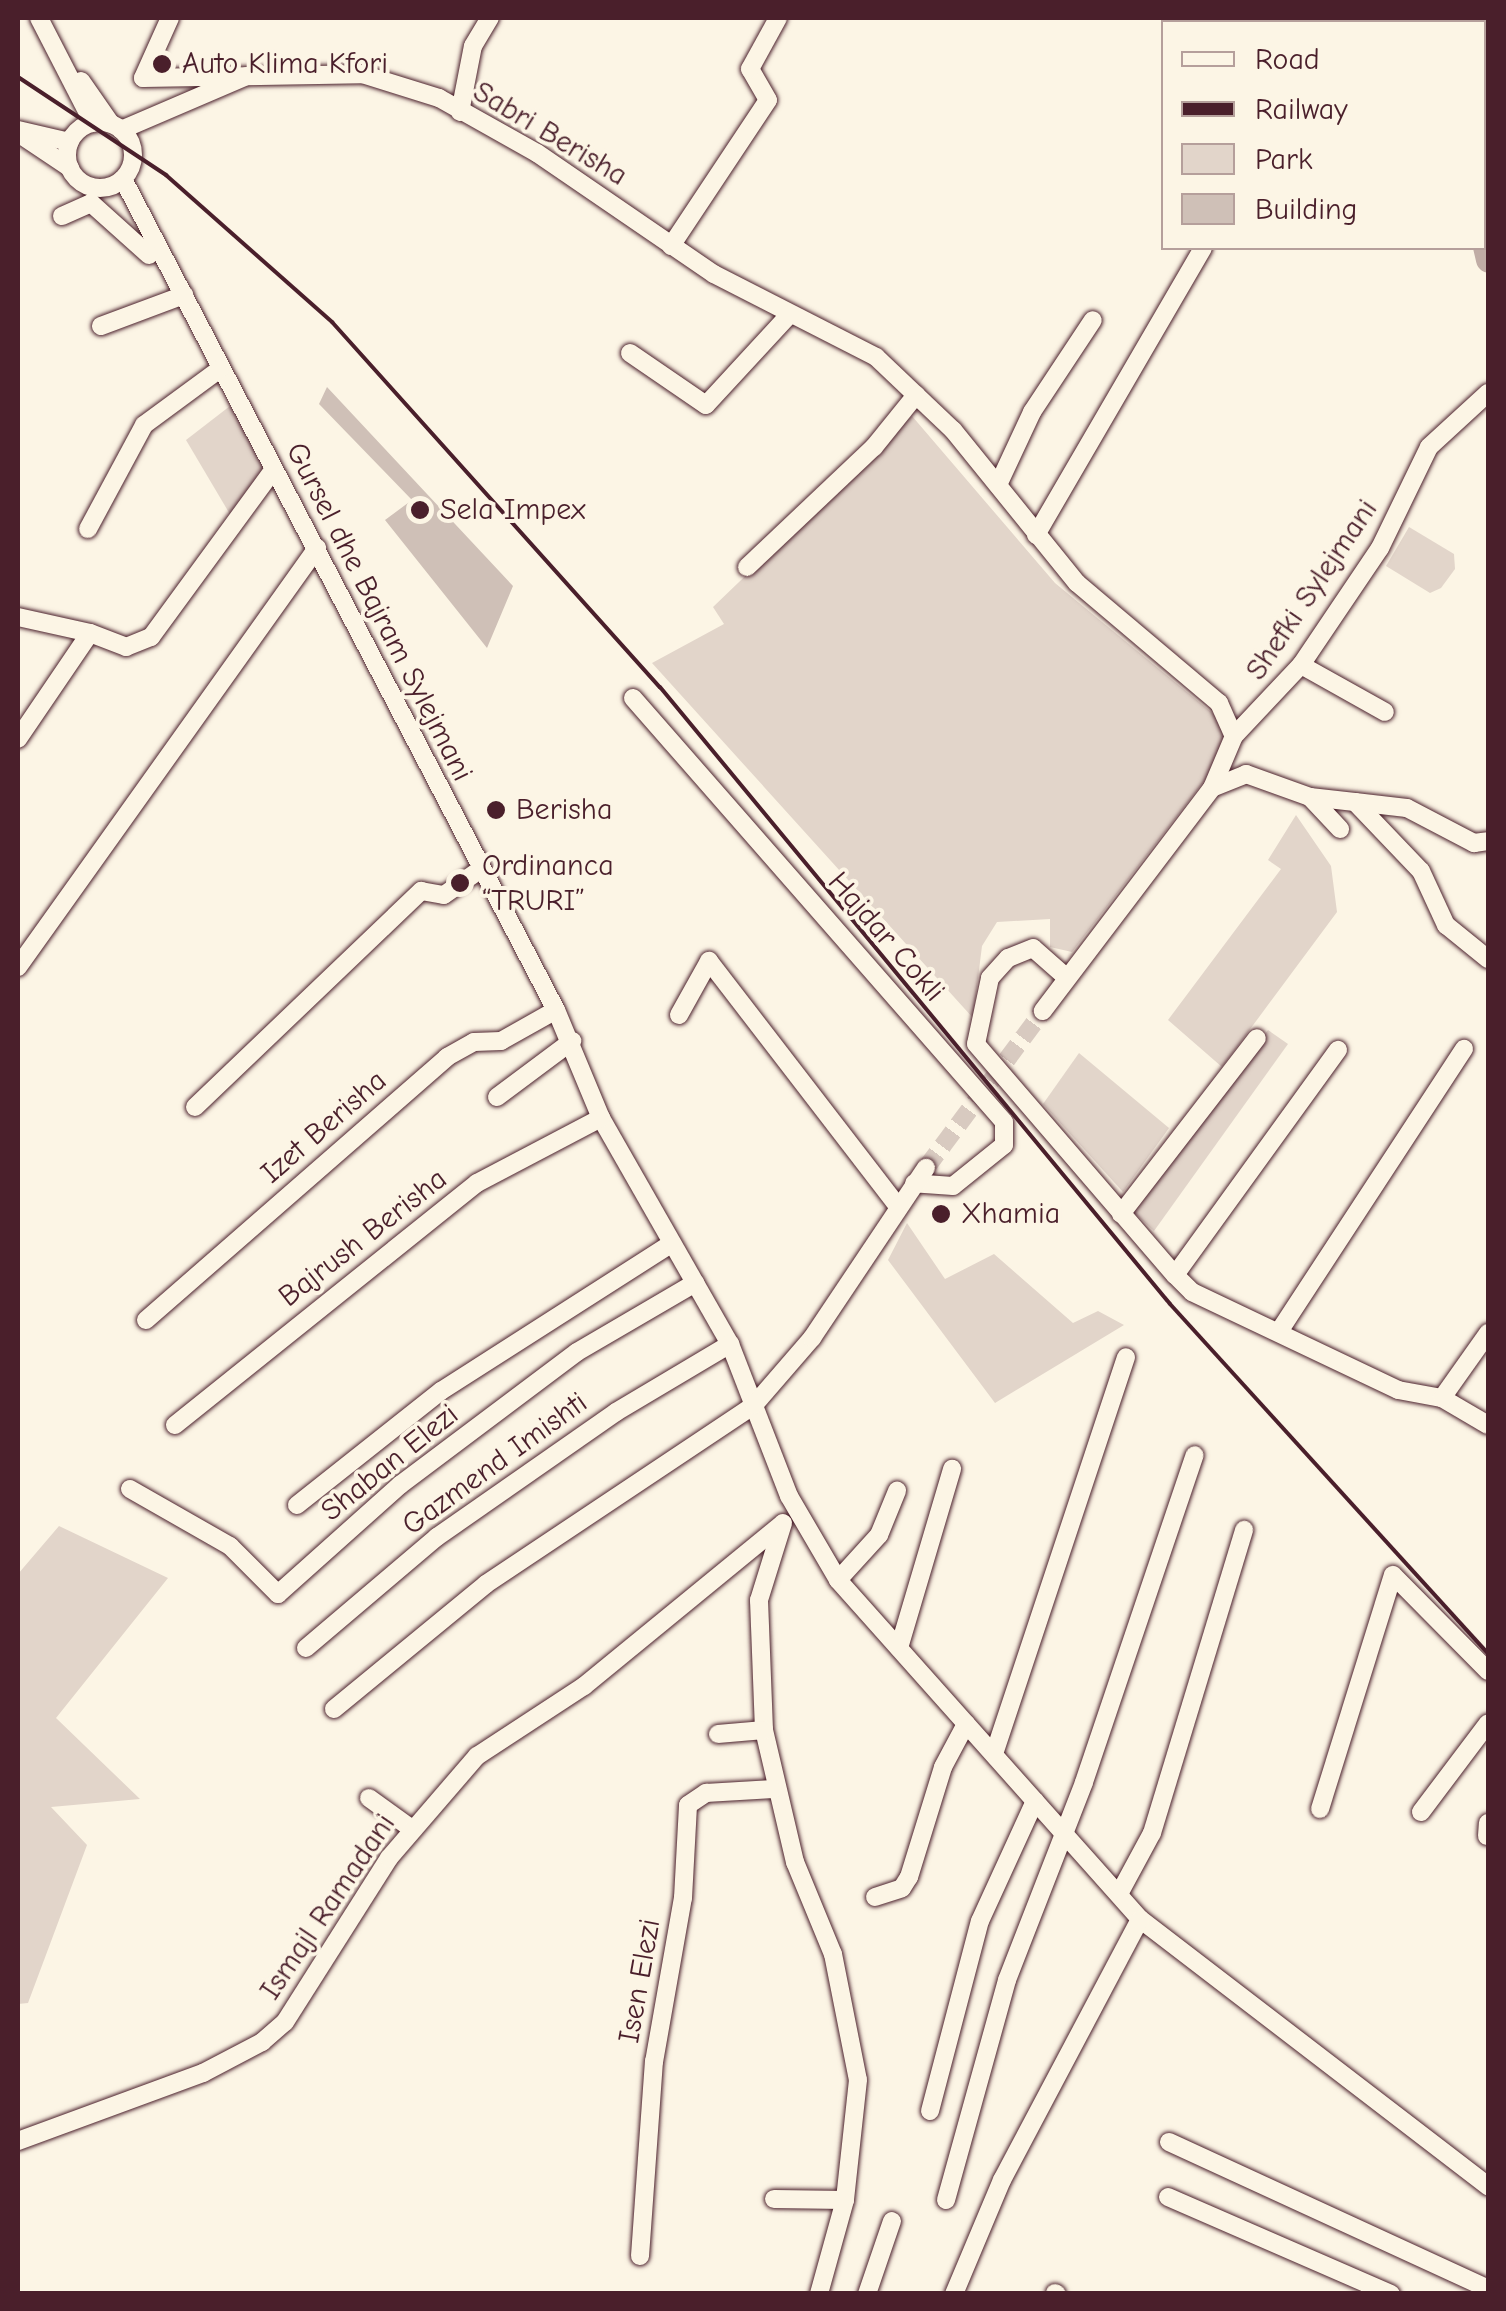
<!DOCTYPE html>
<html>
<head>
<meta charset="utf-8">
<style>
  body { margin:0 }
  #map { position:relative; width:1506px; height:2311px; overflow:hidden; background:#fcf5e5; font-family:"Comic Neue",sans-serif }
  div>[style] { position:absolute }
  .green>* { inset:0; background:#e2d5ca }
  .river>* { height:25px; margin:-12.5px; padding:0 12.5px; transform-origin:12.5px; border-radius:12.5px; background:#c0aca5 }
  .building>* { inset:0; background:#cfc0b7 }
  .minor-tunnel>* { height:18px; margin-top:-9px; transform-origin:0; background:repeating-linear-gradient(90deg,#d8cac0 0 18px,transparent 0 27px) }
  .roads { filter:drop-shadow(0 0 2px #4a1f2b) drop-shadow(0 0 2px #4a1f2b) }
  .minor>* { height:18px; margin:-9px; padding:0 9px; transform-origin:9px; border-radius:9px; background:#fcf5e5 }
  .minor>.ring { margin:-9px; padding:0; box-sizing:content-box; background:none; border:18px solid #fcf5e5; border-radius:50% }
  .rail>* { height:4px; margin:-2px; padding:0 2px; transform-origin:2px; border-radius:2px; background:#4a1f2b }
  .dots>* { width:28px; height:28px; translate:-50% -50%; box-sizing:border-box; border:5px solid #fcf5e5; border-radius:50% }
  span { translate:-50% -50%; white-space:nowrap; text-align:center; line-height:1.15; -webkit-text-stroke:8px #fcf5e5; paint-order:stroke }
  .poi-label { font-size:30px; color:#4a1f2b }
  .left { translate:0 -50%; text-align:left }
  .street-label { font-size:30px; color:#4a1f2b }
  .frame { position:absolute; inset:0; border:20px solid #4a1f2b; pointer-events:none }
  .legend { position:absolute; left:1161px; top:20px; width:325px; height:230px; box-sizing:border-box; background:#fcf5e5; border:2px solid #b59f9b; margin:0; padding:12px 18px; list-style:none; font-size:30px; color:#4a1f2b }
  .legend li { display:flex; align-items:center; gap:20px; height:50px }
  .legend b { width:50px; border:2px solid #b59f9b }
</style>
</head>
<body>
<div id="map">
  <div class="green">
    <i style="clip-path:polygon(230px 406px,267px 464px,231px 516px,186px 440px)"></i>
    <i style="clip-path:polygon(912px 416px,1055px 583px,1228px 726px,1215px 767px,1072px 952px,1050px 947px,1050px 919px,997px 922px,982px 946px,973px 1018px,652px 663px,724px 624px,713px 607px)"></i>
    <i style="clip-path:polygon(1409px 527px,1454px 554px,1455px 569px,1441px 588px,1430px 593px,1386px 566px)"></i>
    <i style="clip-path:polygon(1296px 815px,1331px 866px,1337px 912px,1222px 1067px,1168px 1020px,1281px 869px,1268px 860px)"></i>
    <i style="clip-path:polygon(1268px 1030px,1288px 1044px,1154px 1231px,1130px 1209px)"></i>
    <i style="clip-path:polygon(1079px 1053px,1169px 1128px,1123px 1192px,1043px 1104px)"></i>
    <i style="clip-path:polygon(907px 1223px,945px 1279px,994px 1254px,1073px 1323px,1098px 1311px,1124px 1325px,995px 1403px,888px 1260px)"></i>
    <i style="clip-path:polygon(59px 1526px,168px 1578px,56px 1718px,140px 1799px,51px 1807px,87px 1845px,28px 2003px,18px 2004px,18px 1574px)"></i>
  </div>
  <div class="river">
    <i style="left:1337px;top:18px;width:6px;rotate:39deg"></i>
    <i style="left:1484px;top:242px;width:18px;rotate:77deg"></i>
  </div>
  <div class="building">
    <i style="clip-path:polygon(327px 387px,513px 586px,487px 648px,385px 520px,412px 500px,319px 404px)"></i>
  </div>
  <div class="minor-tunnel">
    <i style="left:926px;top:1168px;width:196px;rotate:-53.3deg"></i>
  </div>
  <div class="roads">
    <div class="minor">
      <i style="left:39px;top:18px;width:118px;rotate:62.8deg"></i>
      <i style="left:143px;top:78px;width:219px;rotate:-1deg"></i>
      <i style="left:362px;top:74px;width:81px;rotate:17.3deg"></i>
      <i style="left:439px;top:98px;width:112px;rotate:29.3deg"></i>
      <i style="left:537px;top:153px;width:214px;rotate:34.4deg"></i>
      <i style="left:714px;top:274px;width:182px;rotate:27.1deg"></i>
      <i style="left:876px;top:357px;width:106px;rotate:43.5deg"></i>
      <i style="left:953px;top:430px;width:197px;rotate:51deg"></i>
      <i style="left:1077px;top:583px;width:186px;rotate:40.2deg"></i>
      <i style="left:1219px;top:703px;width:36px;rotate:66deg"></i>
      <i style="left:1234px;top:736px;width:56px;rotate:112.9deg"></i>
      <i style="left:1212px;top:788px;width:280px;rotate:127.2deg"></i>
      <i style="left:143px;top:78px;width:66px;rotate:-65.8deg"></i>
      <i style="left:81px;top:81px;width:52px;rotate:55.1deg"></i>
      <i style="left:460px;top:112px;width:67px;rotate:-78.9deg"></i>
      <i style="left:473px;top:46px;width:33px;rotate:-59deg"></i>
      <i class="ring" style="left:67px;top:122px;width:48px;height:48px"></i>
      <i style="left:18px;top:130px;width:53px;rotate:13deg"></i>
      <i style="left:121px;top:130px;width:137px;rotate:-23.2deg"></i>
      <i style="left:18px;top:133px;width:63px;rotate:33.9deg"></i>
      <i style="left:123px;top:179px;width:937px;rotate:62.48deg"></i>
      <i style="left:556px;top:1010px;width:117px;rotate:67.4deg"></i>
      <i style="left:601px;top:1118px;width:260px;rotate:60.3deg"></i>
      <i style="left:730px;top:1344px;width:163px;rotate:68.8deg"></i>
      <i style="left:789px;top:1496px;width:97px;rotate:59.7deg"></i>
      <i style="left:838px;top:1580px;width:454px;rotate:48.3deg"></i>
      <i style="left:1140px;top:1919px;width:439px;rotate:37.5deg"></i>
      <i style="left:62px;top:216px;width:32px;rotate:-24deg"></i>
      <i style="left:91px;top:203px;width:78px;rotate:41.9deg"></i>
      <i style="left:671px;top:246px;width:175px;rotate:-56.4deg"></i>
      <i style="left:768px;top:100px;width:36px;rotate:-120deg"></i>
      <i style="left:750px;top:69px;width:58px;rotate:-61.2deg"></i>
      <i style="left:101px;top:326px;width:89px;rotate:-20.5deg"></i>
      <i style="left:630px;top:353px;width:92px;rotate:34.4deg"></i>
      <i style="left:706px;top:405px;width:124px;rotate:-47.3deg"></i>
      <i style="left:998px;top:485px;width:81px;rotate:-65deg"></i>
      <i style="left:1032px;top:412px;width:110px;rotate:-56.5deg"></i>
      <i style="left:88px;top:529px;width:118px;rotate:-61.7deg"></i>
      <i style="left:144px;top:425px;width:94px;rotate:-36.4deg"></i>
      <i style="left:1036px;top:535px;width:332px;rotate:-59.8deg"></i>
      <i style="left:747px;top:567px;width:175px;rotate:-43.4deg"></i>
      <i style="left:874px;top:447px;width:67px;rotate:-51.1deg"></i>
      <i style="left:18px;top:617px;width:74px;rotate:12.5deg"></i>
      <i style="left:1301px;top:665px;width:96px;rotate:29.2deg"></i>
      <i style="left:633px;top:698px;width:563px;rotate:48.81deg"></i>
      <i style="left:1004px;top:1122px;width:23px;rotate:90deg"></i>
      <i style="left:1004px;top:1145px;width:65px;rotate:141.2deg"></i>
      <i style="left:953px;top:1186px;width:39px;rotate:-176deg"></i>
      <i style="left:1234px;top:736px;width:98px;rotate:-46.7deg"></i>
      <i style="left:1301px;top:665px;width:141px;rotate:-56deg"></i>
      <i style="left:1380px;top:548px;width:112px;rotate:-64.1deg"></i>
      <i style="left:1429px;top:447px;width:80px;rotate:-42.5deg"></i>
      <i style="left:18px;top:739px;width:128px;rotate:-55.8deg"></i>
      <i style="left:90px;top:633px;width:39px;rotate:21deg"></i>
      <i style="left:126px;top:647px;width:27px;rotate:-22deg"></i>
      <i style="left:151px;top:637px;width:208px;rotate:-53.8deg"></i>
      <i style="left:1212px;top:788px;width:37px;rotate:-22deg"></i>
      <i style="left:1246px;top:774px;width:68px;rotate:19.8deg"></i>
      <i style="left:1310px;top:797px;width:45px;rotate:6.3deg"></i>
      <i style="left:1355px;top:802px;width:95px;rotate:46.3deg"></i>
      <i style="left:1421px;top:871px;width:60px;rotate:65.2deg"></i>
      <i style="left:1446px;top:925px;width:54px;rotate:39deg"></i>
      <i style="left:1310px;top:797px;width:44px;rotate:46.8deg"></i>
      <i style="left:1355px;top:802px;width:52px;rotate:6.6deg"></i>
      <i style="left:1407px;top:808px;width:76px;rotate:27.6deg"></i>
      <i style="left:1474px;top:843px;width:14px;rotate:-8deg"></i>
      <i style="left:18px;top:967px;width:515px;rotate:-54.49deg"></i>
      <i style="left:1067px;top:978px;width:45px;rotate:-138.6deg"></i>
      <i style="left:1033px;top:948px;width:27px;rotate:158deg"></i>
      <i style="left:1008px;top:958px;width:27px;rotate:132deg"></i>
      <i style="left:990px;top:978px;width:67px;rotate:102deg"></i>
      <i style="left:976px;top:1044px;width:305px;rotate:49.3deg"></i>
      <i style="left:1175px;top:1275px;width:24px;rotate:45deg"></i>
      <i style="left:1192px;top:1292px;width:228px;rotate:25.4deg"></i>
      <i style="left:1398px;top:1390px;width:45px;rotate:10.3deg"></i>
      <i style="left:1442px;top:1398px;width:53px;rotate:30.4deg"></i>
      <i style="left:679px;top:1015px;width:62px;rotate:-60.9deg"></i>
      <i style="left:709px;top:961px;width:309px;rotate:52.4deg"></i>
      <i style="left:497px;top:1097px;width:94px;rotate:-36.7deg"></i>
      <i style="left:195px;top:1107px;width:313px;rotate:-43.7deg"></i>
      <i style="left:421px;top:891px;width:23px;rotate:10deg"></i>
      <i style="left:444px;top:895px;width:45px;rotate:-35.1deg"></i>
      <i style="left:1121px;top:1214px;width:222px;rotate:-52.3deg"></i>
      <i style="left:1175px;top:1275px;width:278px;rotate:-54.1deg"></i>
      <i style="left:146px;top:1320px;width:400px;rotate:-41.1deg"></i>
      <i style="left:447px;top:1057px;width:31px;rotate:-29deg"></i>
      <i style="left:474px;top:1042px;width:27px;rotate:-2deg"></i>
      <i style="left:501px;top:1041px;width:63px;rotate:-29.4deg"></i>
      <i style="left:1280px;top:1330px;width:336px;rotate:-56.8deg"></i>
      <i style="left:1442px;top:1398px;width:80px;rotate:-54.7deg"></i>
      <i style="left:175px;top:1425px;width:387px;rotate:-38.7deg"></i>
      <i style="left:477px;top:1183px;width:140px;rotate:-27.7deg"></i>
      <i style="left:130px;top:1489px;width:115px;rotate:29.7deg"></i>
      <i style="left:230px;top:1546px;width:68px;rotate:45deg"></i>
      <i style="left:278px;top:1594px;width:164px;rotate:-41.8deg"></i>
      <i style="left:400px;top:1485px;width:221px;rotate:-36.9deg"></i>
      <i style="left:577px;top:1352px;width:137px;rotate:-30.3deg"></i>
      <i style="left:297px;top:1505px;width:184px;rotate:-38.4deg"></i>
      <i style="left:441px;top:1391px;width:273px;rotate:-32.6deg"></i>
      <i style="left:783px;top:1523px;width:81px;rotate:107.3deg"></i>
      <i style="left:759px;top:1600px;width:130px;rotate:87.8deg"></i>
      <i style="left:764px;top:1730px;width:136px;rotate:76.8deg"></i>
      <i style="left:795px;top:1862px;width:100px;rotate:67.6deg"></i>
      <i style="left:833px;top:1954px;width:128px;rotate:78.8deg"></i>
      <i style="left:858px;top:2080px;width:121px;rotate:96.2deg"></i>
      <i style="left:845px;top:2200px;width:98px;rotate:105.5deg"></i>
      <i style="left:838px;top:1580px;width:61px;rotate:-47.7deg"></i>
      <i style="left:879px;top:1535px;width:48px;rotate:-67.8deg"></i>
      <i style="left:306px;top:1648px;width:172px;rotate:-40.3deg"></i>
      <i style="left:437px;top:1537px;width:218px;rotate:-34.9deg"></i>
      <i style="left:616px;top:1412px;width:133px;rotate:-30.8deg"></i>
      <i style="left:899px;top:1648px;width:187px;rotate:-73.5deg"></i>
      <i style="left:334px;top:1709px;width:197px;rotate:-39.4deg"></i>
      <i style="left:486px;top:1584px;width:322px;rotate:-33.7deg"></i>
      <i style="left:754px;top:1405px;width:89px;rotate:-49.1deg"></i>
      <i style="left:812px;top:1338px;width:205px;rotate:-56.2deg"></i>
      <i style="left:718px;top:1734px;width:46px;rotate:-5deg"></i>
      <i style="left:994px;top:1754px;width:418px;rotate:-71.6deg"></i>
      <i style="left:369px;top:1798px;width:53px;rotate:35.8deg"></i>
      <i style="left:1320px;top:1809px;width:245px;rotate:-72.7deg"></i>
      <i style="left:1393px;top:1575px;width:135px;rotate:45.3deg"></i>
      <i style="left:1421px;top:1812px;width:111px;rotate:-53deg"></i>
      <i style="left:1487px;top:1836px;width:13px;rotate:-86deg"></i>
      <i style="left:1119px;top:1894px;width:69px;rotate:-61.6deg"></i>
      <i style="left:1152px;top:1833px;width:317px;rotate:-73.1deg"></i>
      <i style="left:875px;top:1897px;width:28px;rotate:-18deg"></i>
      <i style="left:902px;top:1888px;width:13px;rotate:-58deg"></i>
      <i style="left:909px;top:1877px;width:115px;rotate:-72.8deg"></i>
      <i style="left:943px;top:1767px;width:49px;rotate:-61.9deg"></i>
      <i style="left:930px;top:2111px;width:196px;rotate:-75.3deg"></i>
      <i style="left:980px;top:1921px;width:132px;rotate:-65.4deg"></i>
      <i style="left:18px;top:2141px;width:197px;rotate:-20.2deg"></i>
      <i style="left:203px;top:2073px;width:67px;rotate:-27.7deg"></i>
      <i style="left:262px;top:2042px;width:30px;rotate:-41deg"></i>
      <i style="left:285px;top:2022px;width:194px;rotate:-57.6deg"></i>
      <i style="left:389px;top:1858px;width:135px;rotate:-49.2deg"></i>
      <i style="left:477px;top:1756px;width:128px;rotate:-33.2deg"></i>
      <i style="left:584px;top:1686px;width:256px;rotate:-39.3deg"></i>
      <i style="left:1169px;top:2142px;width:351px;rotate:24.7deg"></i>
      <i style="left:1168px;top:2197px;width:243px;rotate:23.5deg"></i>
      <i style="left:774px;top:2199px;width:71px;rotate:0.8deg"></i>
      <i style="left:946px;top:2200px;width:228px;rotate:-74.5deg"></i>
      <i style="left:1007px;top:1980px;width:212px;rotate:-68.7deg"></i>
      <i style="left:1084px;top:1782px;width:345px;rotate:-71.3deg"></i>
      <i style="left:640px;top:2256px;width:195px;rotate:-85.9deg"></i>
      <i style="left:654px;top:2062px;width:167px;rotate:-80deg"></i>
      <i style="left:683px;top:1898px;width:93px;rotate:-86.9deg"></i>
      <i style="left:688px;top:1805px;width:22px;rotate:-34deg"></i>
      <i style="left:706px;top:1793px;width:67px;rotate:-3.4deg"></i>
      <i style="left:1055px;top:2293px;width:2px;rotate:27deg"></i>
      <i style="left:867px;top:2294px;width:77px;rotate:-71.1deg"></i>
      <i style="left:954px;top:2294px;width:124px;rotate:-67.2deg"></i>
      <i style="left:1002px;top:2180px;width:295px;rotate:-62.1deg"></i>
    </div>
  </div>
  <div class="rail">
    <i style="left:18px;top:77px;width:178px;rotate:33.5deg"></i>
    <i style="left:166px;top:175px;width:222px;rotate:41.5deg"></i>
    <i style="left:332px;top:322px;width:491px;rotate:48.1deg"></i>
    <i style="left:660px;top:687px;width:800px;rotate:50.42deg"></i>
    <i style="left:1170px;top:1304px;width:472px;rotate:47.7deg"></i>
  </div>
  <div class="dots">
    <i style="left:162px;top:64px;background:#4a1f2b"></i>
    <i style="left:420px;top:510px;background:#4a1f2b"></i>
    <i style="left:496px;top:810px;background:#4a1f2b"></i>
    <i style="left:460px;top:883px;background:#4a1f2b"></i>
    <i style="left:941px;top:1214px;background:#4a1f2b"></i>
  </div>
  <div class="poi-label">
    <span class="left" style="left:182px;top:64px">Auto Klima Kfori</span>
    <span class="left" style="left:440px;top:510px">Sela Impex</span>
    <span class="left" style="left:516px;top:810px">Berisha</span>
    <span class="left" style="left:482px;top:883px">Ordinanca<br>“TRURI”</span>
    <span class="left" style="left:961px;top:1214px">Xhamia</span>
  </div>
  <div class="street-label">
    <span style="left:550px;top:134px;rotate:31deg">Sabri Berisha</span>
    <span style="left:1312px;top:590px;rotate:-56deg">Shefki Sylejmani</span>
    <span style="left:379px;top:612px;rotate:63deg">Gursel dhe Bajram Sylejmani</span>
    <span style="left:886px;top:937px;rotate:49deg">Hajdar Cokli</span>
    <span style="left:324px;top:1127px;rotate:-41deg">Izet Berisha</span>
    <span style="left:363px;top:1238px;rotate:-38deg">Bajrush Berisha</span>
    <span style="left:390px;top:1463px;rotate:-39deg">Shaban Elezi</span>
    <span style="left:495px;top:1464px;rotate:-36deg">Gazmend Imishti</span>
    <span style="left:328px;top:1907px;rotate:-56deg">Ismajl Ramadani</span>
    <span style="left:640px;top:1981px;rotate:-80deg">Isen Elezi</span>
  </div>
  <div class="frame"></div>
  <ul class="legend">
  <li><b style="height:12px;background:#fcf5e5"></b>Road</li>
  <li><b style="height:12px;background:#4a1f2b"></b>Railway</li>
  <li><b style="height:28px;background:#e2d5ca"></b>Park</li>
  <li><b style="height:28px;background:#cfc0b7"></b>Building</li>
  </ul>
</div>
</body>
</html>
